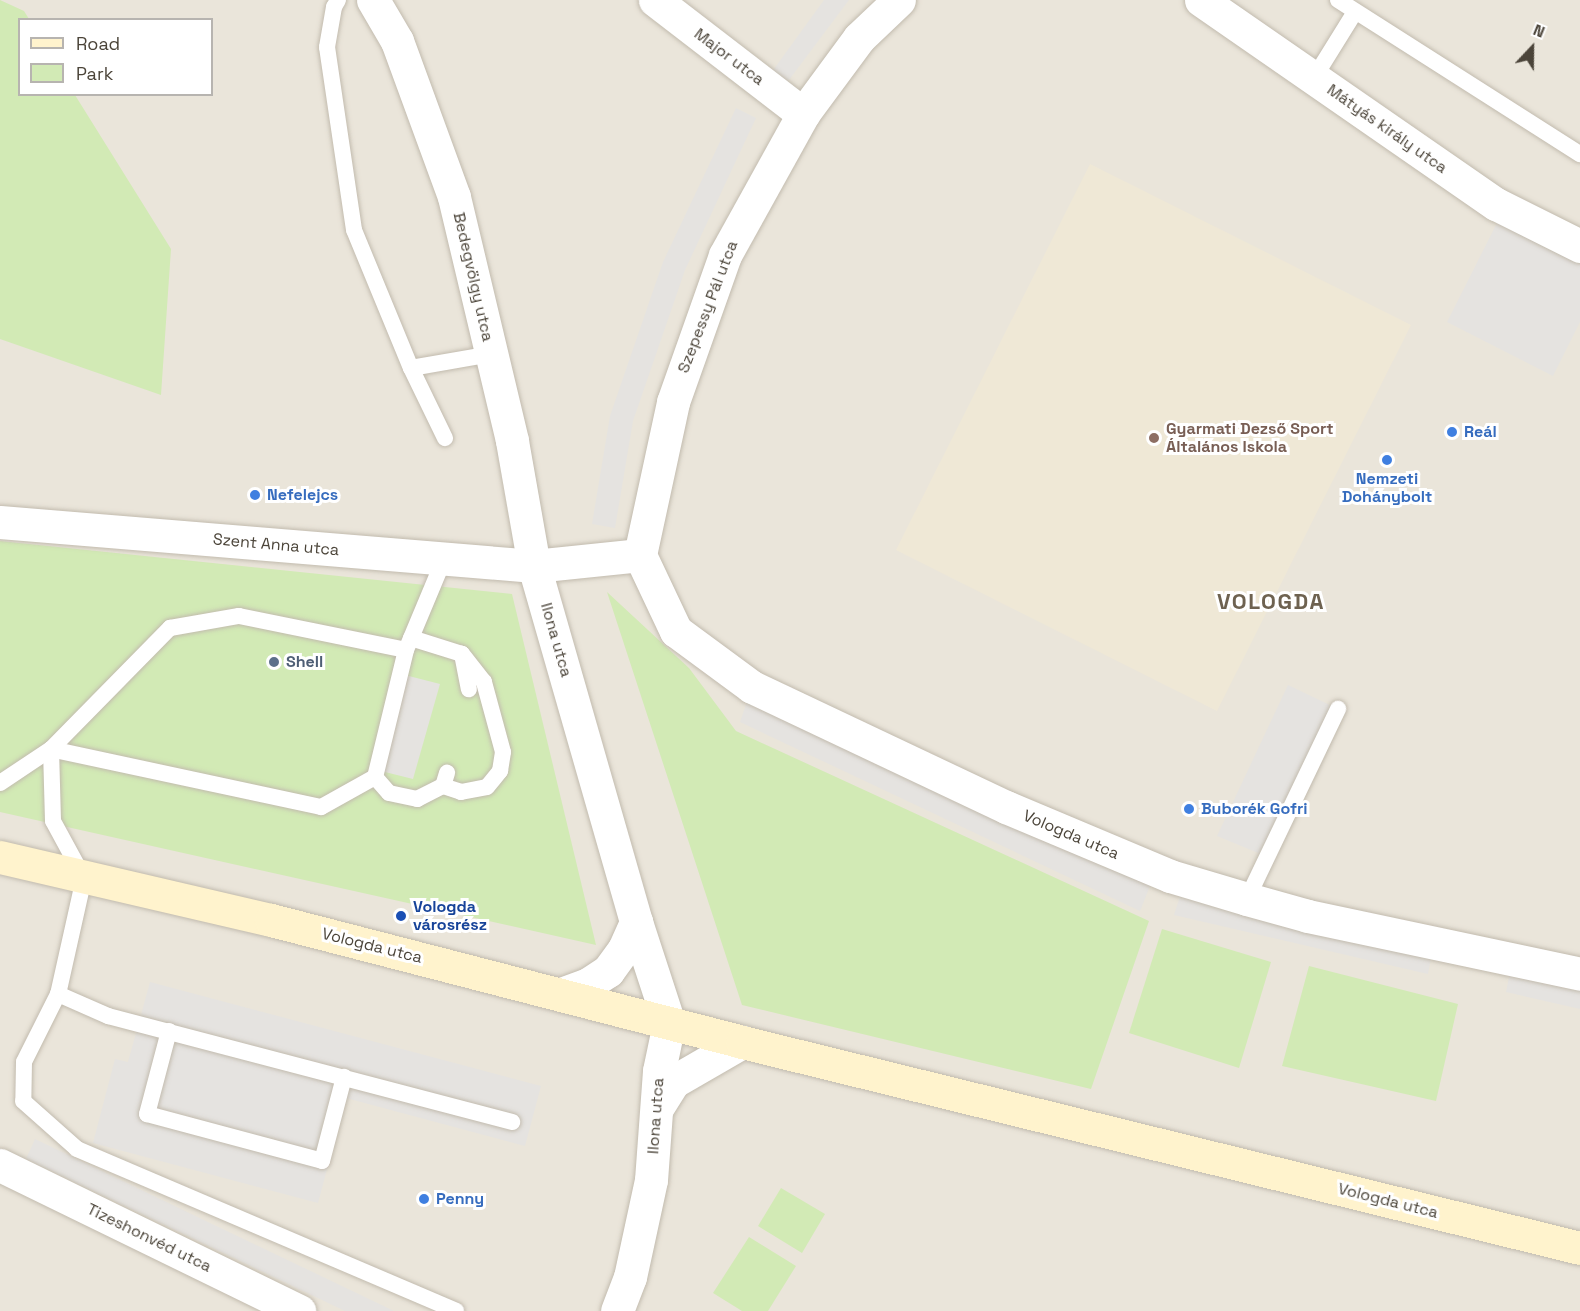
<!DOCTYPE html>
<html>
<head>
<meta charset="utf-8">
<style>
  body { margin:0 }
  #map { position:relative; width:1580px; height:1311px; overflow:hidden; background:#f6f3ec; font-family:"Space Grotesk",sans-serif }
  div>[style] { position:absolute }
  .residential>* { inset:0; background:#eae5da }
  .education>* { inset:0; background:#efe8d6 }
  .green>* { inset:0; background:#d2eab5 }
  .parking>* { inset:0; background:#e5e3e0 }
  .roads { filter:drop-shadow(0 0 2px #c2bbae) drop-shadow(0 0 2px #c2bbae) }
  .lane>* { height:16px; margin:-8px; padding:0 8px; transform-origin:8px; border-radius:8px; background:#fff }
  .street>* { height:33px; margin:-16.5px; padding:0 16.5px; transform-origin:16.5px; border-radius:16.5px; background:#fff }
  .secondary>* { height:33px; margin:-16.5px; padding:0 16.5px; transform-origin:16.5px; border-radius:16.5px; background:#fff3cd }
  .dots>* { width:16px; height:16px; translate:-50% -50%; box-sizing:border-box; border:3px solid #fff; border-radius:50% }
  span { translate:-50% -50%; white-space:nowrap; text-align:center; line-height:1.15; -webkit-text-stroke:6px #fff; paint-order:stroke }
  .street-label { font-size:16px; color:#4b4439 }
  .education-label { font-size:16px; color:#785e54; font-weight:700 }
  .left { translate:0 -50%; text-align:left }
  .shop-label { font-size:16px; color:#366cbe; font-weight:700 }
  .service-label { font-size:16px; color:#4e5e75; font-weight:700 }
  .transit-label { font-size:16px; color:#164399; font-weight:700 }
  .district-label { font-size:22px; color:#6e6250; font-weight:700; letter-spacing:1.5px }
  .legend { position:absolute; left:18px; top:18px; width:195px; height:78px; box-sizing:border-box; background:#fff; border:2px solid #b7b4b0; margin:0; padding:8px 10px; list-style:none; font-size:18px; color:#4b4439 }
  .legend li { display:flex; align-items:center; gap:12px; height:30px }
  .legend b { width:30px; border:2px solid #b7b4b0 }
  .north { position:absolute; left:1502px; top:18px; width:60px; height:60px; -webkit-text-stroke:4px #fff; paint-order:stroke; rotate:22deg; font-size:16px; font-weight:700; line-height:24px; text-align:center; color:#4b4439 }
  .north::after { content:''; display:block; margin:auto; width:21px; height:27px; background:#4b4439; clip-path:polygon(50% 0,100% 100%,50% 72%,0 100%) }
</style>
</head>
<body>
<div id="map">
  <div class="residential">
    <i style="clip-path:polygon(evenodd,0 0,1580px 0,1580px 1311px,0 1311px,0 0,20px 20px,212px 20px,212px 94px,20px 94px,20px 20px)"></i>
  </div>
  <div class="education">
    <i style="clip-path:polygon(1090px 164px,1411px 325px,1217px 711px,896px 550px)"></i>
  </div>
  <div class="green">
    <i style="clip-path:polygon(0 0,24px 11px,29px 19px,20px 20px,20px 94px,75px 95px,171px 249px,161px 395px,0 339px)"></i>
    <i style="clip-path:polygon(0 541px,512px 594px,596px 945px,0 812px)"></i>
    <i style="clip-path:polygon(607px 592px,689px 668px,736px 731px,1149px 921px,1091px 1089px,742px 1005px)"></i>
    <i style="clip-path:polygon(1162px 929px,1271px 962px,1239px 1068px,1129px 1033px)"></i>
    <i style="clip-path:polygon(1309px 966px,1458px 1004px,1436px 1101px,1282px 1066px)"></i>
    <i style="clip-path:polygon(781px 1188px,825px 1214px,802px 1253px,758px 1226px)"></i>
    <i style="clip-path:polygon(749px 1237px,796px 1266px,768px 1311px,742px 1311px,713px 1293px)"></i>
  </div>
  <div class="parking">
    <i style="clip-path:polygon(824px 0,849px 0,786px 84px,771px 73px)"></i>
    <i style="clip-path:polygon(736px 108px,756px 118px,685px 270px,633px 421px,615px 528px,592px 524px,610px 416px,663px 262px)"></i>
    <i style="clip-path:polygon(1499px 219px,1580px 259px,1580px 322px,1553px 376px,1447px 322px)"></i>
    <i style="clip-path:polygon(401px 674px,440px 684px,413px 779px,377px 770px)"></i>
    <i style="clip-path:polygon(1288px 685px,1338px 709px,1268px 857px,1217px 836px)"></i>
    <i style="clip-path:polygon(752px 687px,1156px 871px,1140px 911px,740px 722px)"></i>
    <i style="clip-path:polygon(1182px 890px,1433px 948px,1428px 974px,1174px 915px)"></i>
    <i style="clip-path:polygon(1511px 967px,1580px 983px,1580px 1009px,1506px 992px)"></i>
    <i style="clip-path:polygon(150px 982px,541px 1086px,525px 1146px,346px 1098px,318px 1203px,93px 1143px,115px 1059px,128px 1062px)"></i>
    <i style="clip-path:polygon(35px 1139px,394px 1311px,345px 1311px,26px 1159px)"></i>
  </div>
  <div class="roads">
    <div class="lane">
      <i style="left:338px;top:0;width:8px;rotate:120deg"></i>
      <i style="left:334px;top:7px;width:41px;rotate:99.9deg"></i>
      <i style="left:327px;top:47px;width:185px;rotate:81.6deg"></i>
      <i style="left:354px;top:230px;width:149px;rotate:67.6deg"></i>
      <i style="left:411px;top:368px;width:78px;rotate:64.1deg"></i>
      <i style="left:1338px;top:0;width:287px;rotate:32.5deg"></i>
      <i style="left:1314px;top:78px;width:78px;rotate:-58.2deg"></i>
      <i style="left:411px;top:368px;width:81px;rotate:-9.9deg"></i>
      <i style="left:411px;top:638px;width:53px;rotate:17.4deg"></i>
      <i style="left:462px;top:654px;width:36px;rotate:79deg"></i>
      <i style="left:406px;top:650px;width:131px;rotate:103.7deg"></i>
      <i style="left:375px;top:777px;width:62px;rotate:150.9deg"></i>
      <i style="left:321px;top:807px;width:276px;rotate:-167.9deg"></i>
      <i style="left:51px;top:749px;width:72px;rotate:88.4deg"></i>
      <i style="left:53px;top:821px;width:65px;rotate:61.5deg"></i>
      <i style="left:84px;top:878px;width:119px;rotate:102.6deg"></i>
      <i style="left:58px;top:994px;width:76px;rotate:116.6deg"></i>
      <i style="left:24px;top:1062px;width:39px;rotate:91deg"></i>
      <i style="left:23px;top:1101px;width:72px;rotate:41.6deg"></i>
      <i style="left:77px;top:1149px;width:412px;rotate:23.1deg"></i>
      <i style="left:375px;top:777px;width:21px;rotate:49deg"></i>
      <i style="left:389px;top:793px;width:29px;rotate:12deg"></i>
      <i style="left:417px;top:799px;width:29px;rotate:-27deg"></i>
      <i style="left:443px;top:786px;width:14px;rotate:-73deg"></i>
      <i style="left:0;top:783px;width:61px;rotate:-33.7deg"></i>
      <i style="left:51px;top:749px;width:170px;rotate:-45.5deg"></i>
      <i style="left:170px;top:628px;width:70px;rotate:-9.9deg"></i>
      <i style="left:239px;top:616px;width:170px;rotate:11.5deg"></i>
      <i style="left:406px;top:650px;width:99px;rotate:-67.3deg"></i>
      <i style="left:443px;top:786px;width:19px;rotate:18deg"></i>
      <i style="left:461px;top:792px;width:26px;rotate:-11deg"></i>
      <i style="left:487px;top:787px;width:21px;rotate:-51deg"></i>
      <i style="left:500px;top:771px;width:19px;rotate:-81deg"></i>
      <i style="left:503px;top:752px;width:73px;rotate:-105.2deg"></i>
      <i style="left:484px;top:682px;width:36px;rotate:-128deg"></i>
      <i style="left:1247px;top:899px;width:211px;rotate:-64.4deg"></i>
      <i style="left:58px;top:994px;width:55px;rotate:23.7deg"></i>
      <i style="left:108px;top:1016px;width:418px;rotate:14.7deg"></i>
      <i style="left:169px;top:1031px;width:86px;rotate:104.8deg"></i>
      <i style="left:147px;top:1114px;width:181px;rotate:15deg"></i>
      <i style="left:322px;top:1161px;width:87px;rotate:-75.3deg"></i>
    </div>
    <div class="street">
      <i style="left:373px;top:0;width:48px;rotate:59.7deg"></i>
      <i style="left:397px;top:41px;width:166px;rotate:69.9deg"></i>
      <i style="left:454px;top:197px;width:251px;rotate:76.6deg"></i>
      <i style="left:512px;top:441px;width:127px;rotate:80deg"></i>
      <i style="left:534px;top:566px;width:370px;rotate:74deg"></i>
      <i style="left:636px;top:922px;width:106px;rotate:71.9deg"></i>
      <i style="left:669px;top:1023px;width:49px;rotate:101.8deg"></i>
      <i style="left:659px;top:1071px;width:109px;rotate:94.2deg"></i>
      <i style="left:651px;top:1180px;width:99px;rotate:102.2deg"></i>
      <i style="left:630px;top:1277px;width:36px;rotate:111deg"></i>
      <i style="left:655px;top:0;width:187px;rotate:37.6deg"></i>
      <i style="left:1201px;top:0;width:359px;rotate:34.7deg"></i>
      <i style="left:1496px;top:204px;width:94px;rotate:26.6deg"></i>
      <i style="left:0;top:522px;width:536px;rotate:4.71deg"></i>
      <i style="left:534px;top:566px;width:107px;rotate:-5.9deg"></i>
      <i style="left:640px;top:555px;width:84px;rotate:64.7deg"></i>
      <i style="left:676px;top:631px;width:94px;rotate:36.4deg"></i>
      <i style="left:752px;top:687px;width:281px;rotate:25.3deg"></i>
      <i style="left:1006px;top:807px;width:178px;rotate:22.8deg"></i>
      <i style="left:1170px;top:876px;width:80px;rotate:16.6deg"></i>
      <i style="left:1247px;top:899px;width:63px;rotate:15.6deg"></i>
      <i style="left:1308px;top:916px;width:278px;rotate:12deg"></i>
      <i style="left:640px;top:555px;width:157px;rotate:-77.8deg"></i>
      <i style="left:673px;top:402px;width:156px;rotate:-70.5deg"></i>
      <i style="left:725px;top:255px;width:161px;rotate:-61deg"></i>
      <i style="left:803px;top:114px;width:94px;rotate:-53.6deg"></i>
      <i style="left:859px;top:38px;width:55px;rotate:-43.5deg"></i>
      <i style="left:561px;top:994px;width:29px;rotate:-20deg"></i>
      <i style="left:588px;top:984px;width:24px;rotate:-33deg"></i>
      <i style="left:608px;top:971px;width:27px;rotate:-54deg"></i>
      <i style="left:624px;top:949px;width:30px;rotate:-66deg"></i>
      <i style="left:657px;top:1108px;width:31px;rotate:-58deg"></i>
      <i style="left:673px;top:1082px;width:80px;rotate:-30.1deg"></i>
      <i style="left:0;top:1165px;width:333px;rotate:26deg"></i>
    </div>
    <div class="secondary">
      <i style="left:0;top:857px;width:278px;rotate:13.1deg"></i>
      <i style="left:271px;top:920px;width:487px;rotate:14.5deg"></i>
      <i style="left:742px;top:1042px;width:863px;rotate:13.81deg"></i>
    </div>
  </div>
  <div class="dots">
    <i style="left:1452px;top:432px;background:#3f7fe0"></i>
    <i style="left:1154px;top:438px;background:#8d6e63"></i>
    <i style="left:1387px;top:460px;background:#3f7fe0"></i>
    <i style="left:255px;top:495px;background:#3f7fe0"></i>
    <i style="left:274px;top:662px;background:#5c6f8a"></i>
    <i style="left:1189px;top:809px;background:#3f7fe0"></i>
    <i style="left:401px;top:916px;background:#1a4fb4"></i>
    <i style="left:424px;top:1199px;background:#3f7fe0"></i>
  </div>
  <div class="street-label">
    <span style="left:729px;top:57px;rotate:37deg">Major utca</span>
    <span style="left:1387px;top:129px;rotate:35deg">Mátyás király utca</span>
    <span style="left:473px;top:277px;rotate:77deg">Bedegvölgy utca</span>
    <span style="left:708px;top:307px;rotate:-69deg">Szepessy Pál utca</span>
    <span style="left:276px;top:545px;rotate:5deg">Szent Anna utca</span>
    <span style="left:556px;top:640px;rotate:74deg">Ilona utca</span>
    <span style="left:1071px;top:835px;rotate:23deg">Vologda utca</span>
    <span style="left:372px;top:946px;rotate:14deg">Vologda utca</span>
    <span style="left:656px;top:1116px;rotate:-86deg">Ilona utca</span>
    <span style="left:1388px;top:1201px;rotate:14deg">Vologda utca</span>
    <span style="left:149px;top:1238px;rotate:26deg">Tizeshonvéd utca</span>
  </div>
  <div class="education-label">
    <span class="left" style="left:1166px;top:438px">Gyarmati Dezső Sport<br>Általános Iskola</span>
  </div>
  <div class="shop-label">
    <span class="left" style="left:1464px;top:432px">Reál</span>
    <span style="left:1387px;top:488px">Nemzeti<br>Dohánybolt</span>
    <span class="left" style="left:267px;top:495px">Nefelejcs</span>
    <span class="left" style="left:1201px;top:809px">Buborék Gofri</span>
    <span class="left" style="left:436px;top:1199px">Penny</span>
  </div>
  <div class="service-label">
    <span class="left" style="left:286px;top:662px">Shell</span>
  </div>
  <div class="transit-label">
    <span class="left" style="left:413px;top:916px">Vologda<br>városrész</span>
  </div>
  <div class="district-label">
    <span style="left:1271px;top:602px">VOLOGDA</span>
  </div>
  <ul class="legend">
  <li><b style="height:8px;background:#fff3cd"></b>Road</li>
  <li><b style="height:16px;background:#d2eab5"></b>Park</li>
  </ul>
  <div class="north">N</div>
</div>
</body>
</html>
